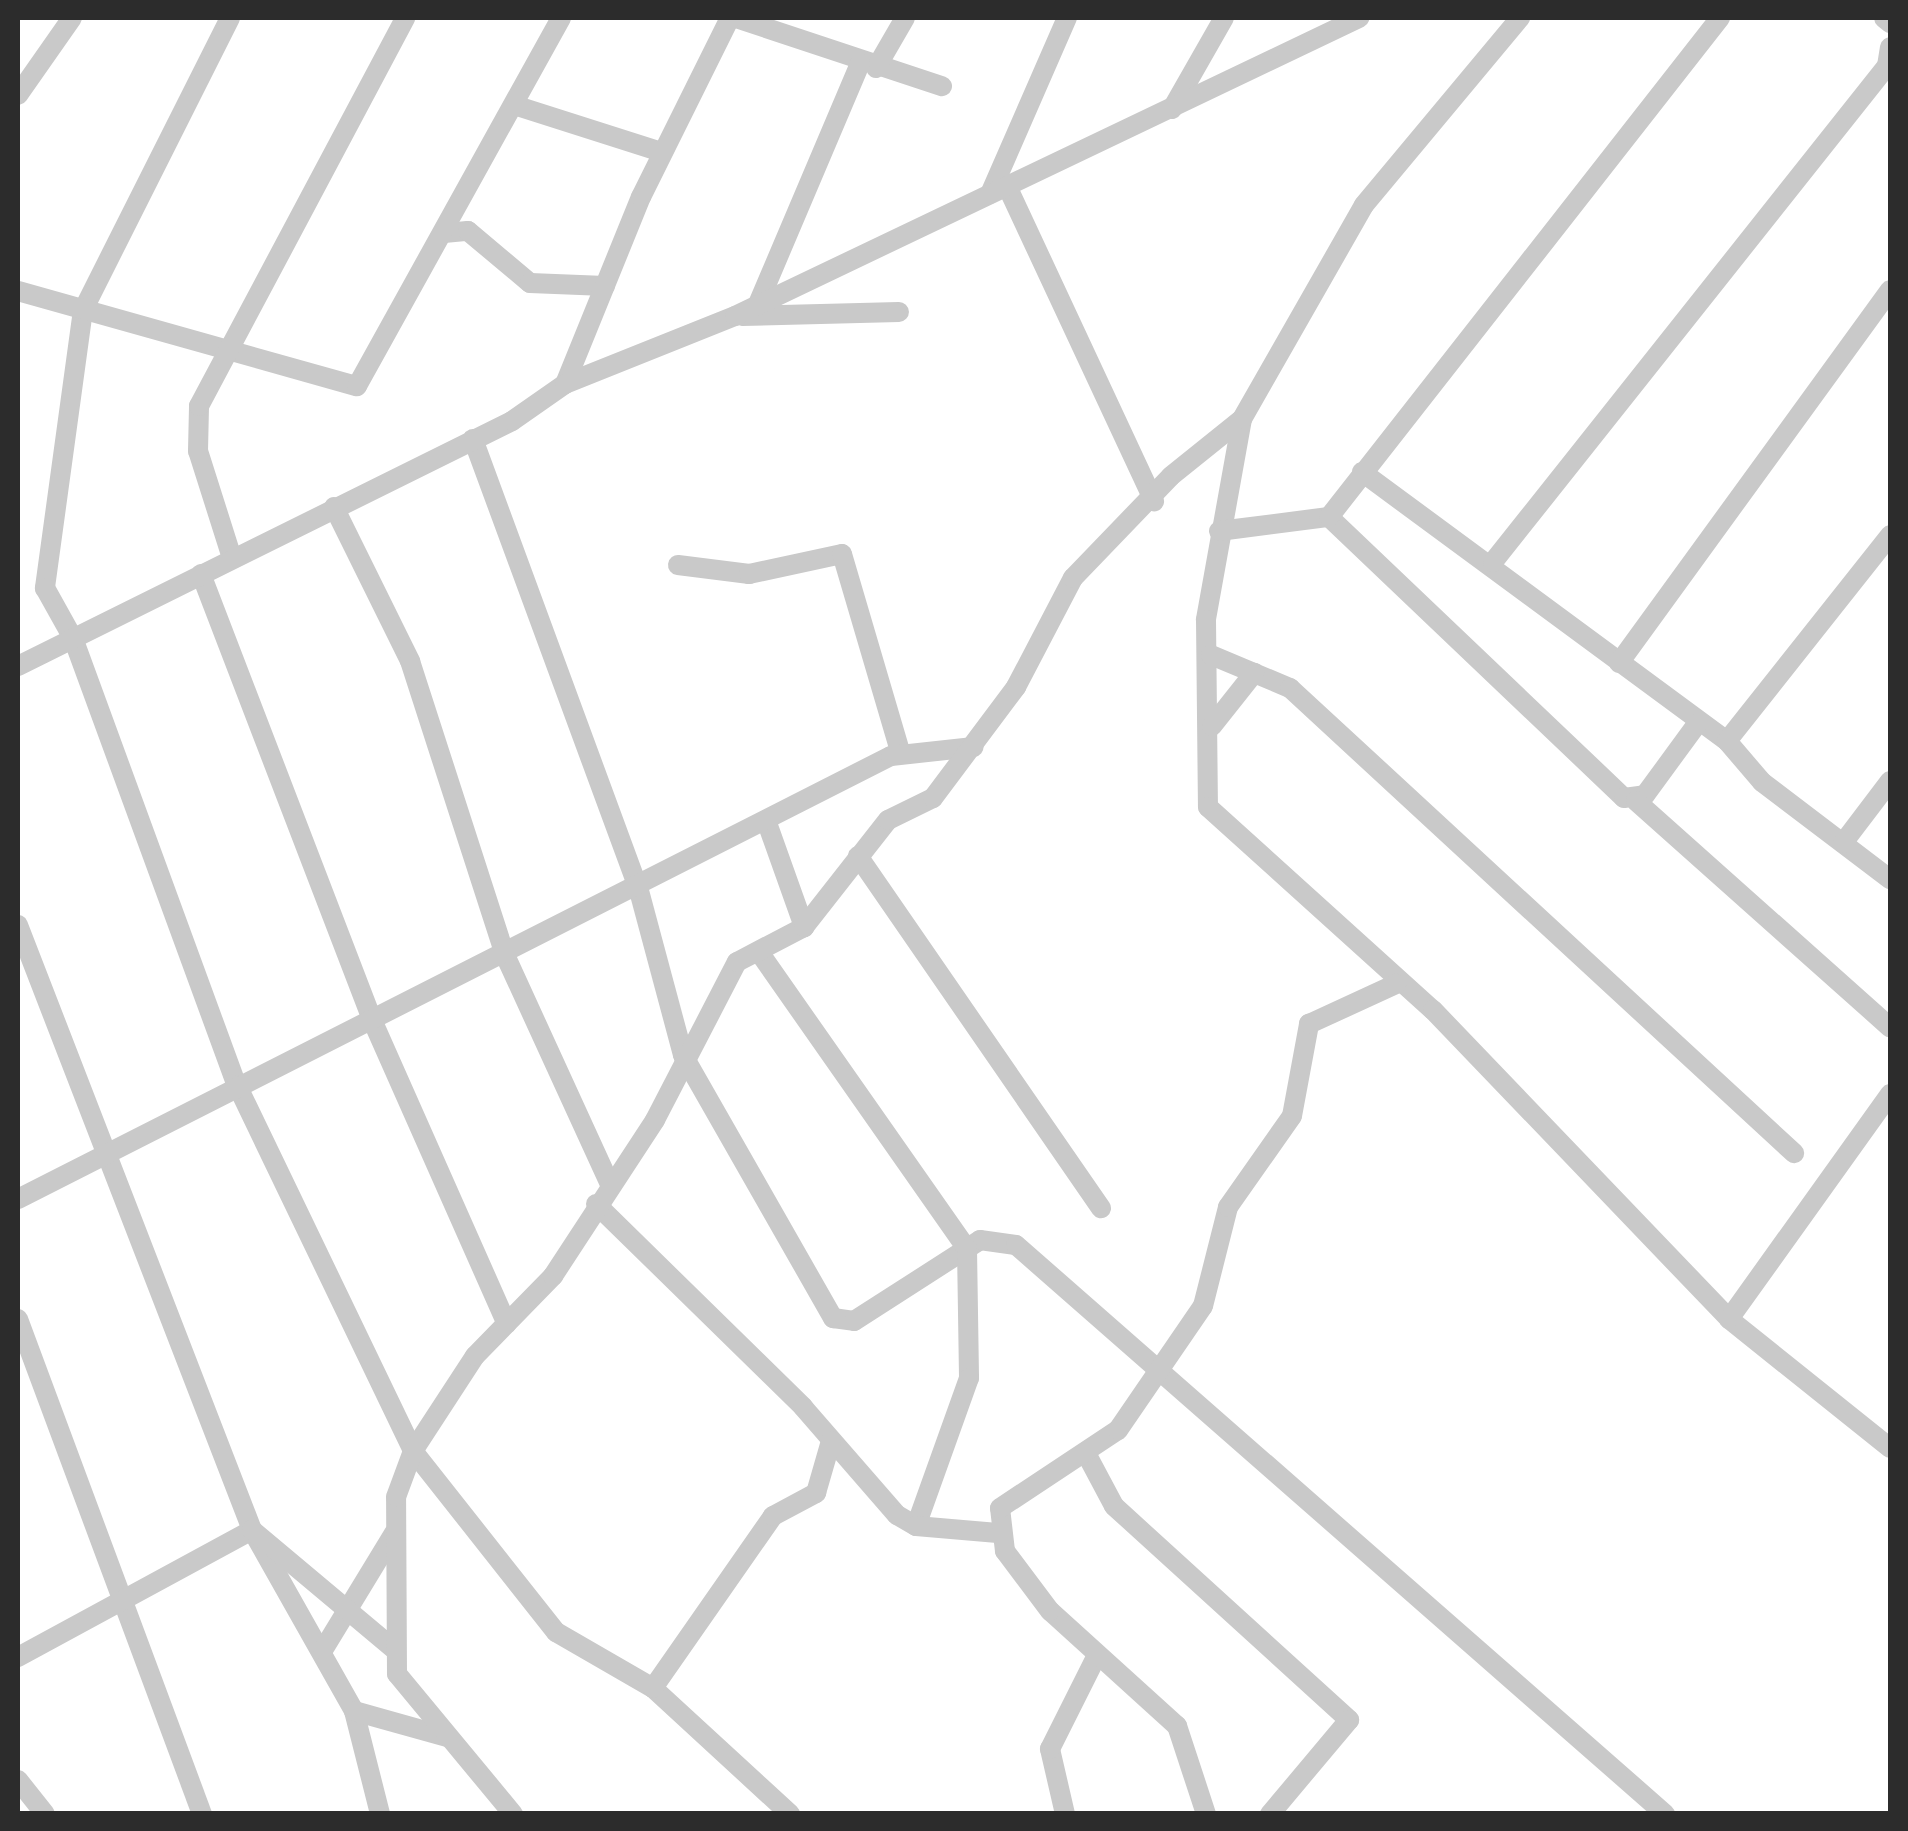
<!DOCTYPE html>
<html>
<head>
<meta charset="utf-8">
<style>
  body { margin:0 }
  #map { position:relative; width:1908px; height:1831px; overflow:hidden; background:#fff; font-family:Quicksand,sans-serif }
  div>[style] { position:absolute }
  .minor>* { height:20px; margin:-10px; padding:0 10px; transform-origin:10px; border-radius:10px; background:#c9c9c9 }
  span { translate:-50% -50%; white-space:nowrap; text-align:center; line-height:1.15; -webkit-text-stroke:10px #fff; paint-order:stroke }
  .frame { position:absolute; inset:0; border:20px solid #2c2c2c; pointer-events:none }
</style>
</head>
<body>
<div id="map">
  <div class="minor">
    <i style="left:230px;top:18px;width:327px;rotate:116.7deg"></i>
    <i style="left:83px;top:310px;width:281px;rotate:97.8deg"></i>
    <i style="left:45px;top:588px;width:57px;rotate:60.8deg"></i>
    <i style="left:73px;top:638px;width:476px;rotate:69.9deg"></i>
    <i style="left:237px;top:1085px;width:406px;rotate:64.3deg"></i>
    <i style="left:413px;top:1451px;width:231px;rotate:51.7deg"></i>
    <i style="left:556px;top:1632px;width:112px;rotate:30deg"></i>
    <i style="left:653px;top:1688px;width:186px;rotate:42.6deg"></i>
    <i style="left:736px;top:18px;width:217px;rotate:18.3deg"></i>
    <i style="left:1884px;top:18px;width:8px;rotate:40deg"></i>
    <i style="left:876px;top:68px;width:58px;rotate:-59.9deg"></i>
    <i style="left:18px;top:95px;width:94px;rotate:-55deg"></i>
    <i style="left:514px;top:105px;width:154px;rotate:17.7deg"></i>
    <i style="left:1172px;top:109px;width:105px;rotate:-60.3deg"></i>
    <i style="left:1007px;top:186px;width:348px;rotate:65deg"></i>
    <i style="left:990px;top:194px;width:192px;rotate:-66.4deg"></i>
    <i style="left:444px;top:233px;width:24px;rotate:-5deg"></i>
    <i style="left:468px;top:231px;width:81px;rotate:40deg"></i>
    <i style="left:530px;top:283px;width:75px;rotate:2.3deg"></i>
    <i style="left:18px;top:291px;width:352px;rotate:15.7deg"></i>
    <i style="left:357px;top:386px;width:421px;rotate:-61deg"></i>
    <i style="left:758px;top:304px;width:261px;rotate:-67deg"></i>
    <i style="left:742px;top:316px;width:157px;rotate:-1.5deg"></i>
    <i style="left:565px;top:384px;width:202px;rotate:-67.9deg"></i>
    <i style="left:641px;top:197px;width:200px;rotate:-63.6deg"></i>
    <i style="left:1242px;top:419px;width:204px;rotate:100.2deg"></i>
    <i style="left:1206px;top:620px;width:187px;rotate:89.4deg"></i>
    <i style="left:1208px;top:807px;width:303px;rotate:42.1deg"></i>
    <i style="left:1433px;top:1010px;width:428px;rotate:46.2deg"></i>
    <i style="left:1729px;top:1319px;width:206px;rotate:38.7deg"></i>
    <i style="left:473px;top:439px;width:477px;rotate:69.8deg"></i>
    <i style="left:638px;top:887px;width:174px;rotate:75deg"></i>
    <i style="left:683px;top:1055px;width:303px;rotate:60.3deg"></i>
    <i style="left:833px;top:1318px;width:21px;rotate:8deg"></i>
    <i style="left:854px;top:1321px;width:150px;rotate:-32.7deg"></i>
    <i style="left:980px;top:1240px;width:36px;rotate:8deg"></i>
    <i style="left:1016px;top:1245px;width:863px;rotate:41.24deg"></i>
    <i style="left:1362px;top:472px;width:453px;rotate:36.4deg"></i>
    <i style="left:1727px;top:741px;width:54px;rotate:49.5deg"></i>
    <i style="left:1762px;top:782px;width:161px;rotate:37.2deg"></i>
    <i style="left:334px;top:507px;width:172px;rotate:63.7deg"></i>
    <i style="left:410px;top:661px;width:309px;rotate:72.1deg"></i>
    <i style="left:505px;top:955px;width:250px;rotate:65.4deg"></i>
    <i style="left:1329px;top:517px;width:407px;rotate:43.6deg"></i>
    <i style="left:1624px;top:798px;width:21px;rotate:-8deg"></i>
    <i style="left:1645px;top:795px;width:88px;rotate:-53.8deg"></i>
    <i style="left:1219px;top:531px;width:111px;rotate:-7.3deg"></i>
    <i style="left:1329px;top:517px;width:634px;rotate:-51.92deg"></i>
    <i style="left:232px;top:558px;width:112px;rotate:-107.6deg"></i>
    <i style="left:198px;top:451px;width:45px;rotate:-88.7deg"></i>
    <i style="left:199px;top:406px;width:439px;rotate:-62deg"></i>
    <i style="left:1493px;top:562px;width:633px;rotate:-51.54deg"></i>
    <i style="left:1887px;top:66px;width:19px;rotate:-81deg"></i>
    <i style="left:678px;top:565px;width:72px;rotate:7.2deg"></i>
    <i style="left:749px;top:574px;width:95px;rotate:-12.1deg"></i>
    <i style="left:842px;top:554px;width:209px;rotate:73.6deg"></i>
    <i style="left:201px;top:574px;width:480px;rotate:69deg"></i>
    <i style="left:373px;top:1022px;width:330px;rotate:66.1deg"></i>
    <i style="left:1211px;top:655px;width:86px;rotate:22.7deg"></i>
    <i style="left:1290px;top:688px;width:686px;rotate:42.7deg"></i>
    <i style="left:1619px;top:663px;width:461px;rotate:-54deg"></i>
    <i style="left:18px;top:666px;width:551px;rotate:-26.38deg"></i>
    <i style="left:512px;top:421px;width:65px;rotate:-34.9deg"></i>
    <i style="left:565px;top:384px;width:183px;rotate:-21.8deg"></i>
    <i style="left:735px;top:316px;width:692px;rotate:-25.53deg"></i>
    <i style="left:1212px;top:726px;width:68px;rotate:-51.6deg"></i>
    <i style="left:1727px;top:741px;width:263px;rotate:-51.6deg"></i>
    <i style="left:1636px;top:801px;width:340px;rotate:41.7deg"></i>
    <i style="left:766px;top:820px;width:114px;rotate:70.4deg"></i>
    <i style="left:1843px;top:843px;width:78px;rotate:-52.8deg"></i>
    <i style="left:858px;top:856px;width:428px;rotate:55.4deg"></i>
    <i style="left:18px;top:925px;width:649px;rotate:68.85deg"></i>
    <i style="left:252px;top:1530px;width:208px;rotate:60.6deg"></i>
    <i style="left:354px;top:1711px;width:106px;rotate:75.8deg"></i>
    <i style="left:759px;top:952px;width:363px;rotate:55deg"></i>
    <i style="left:967px;top:1249px;width:129px;rotate:89.1deg"></i>
    <i style="left:969px;top:1378px;width:157px;rotate:109.7deg"></i>
    <i style="left:18px;top:1199px;width:979px;rotate:-26.91deg"></i>
    <i style="left:891px;top:756px;width:83px;rotate:-6.2deg"></i>
    <i style="left:596px;top:1204px;width:290px;rotate:44.4deg"></i>
    <i style="left:803px;top:1407px;width:143px;rotate:49deg"></i>
    <i style="left:897px;top:1515px;width:22px;rotate:30deg"></i>
    <i style="left:916px;top:1526px;width:82px;rotate:4.9deg"></i>
    <i style="left:18px;top:1319px;width:528px;rotate:69.61deg"></i>
    <i style="left:1729px;top:1319px;width:277px;rotate:-54.4deg"></i>
    <i style="left:1088px;top:1457px;width:55px;rotate:62deg"></i>
    <i style="left:1114px;top:1506px;width:318px;rotate:42.3deg"></i>
    <i style="left:1349px;top:1720px;width:123px;rotate:130deg"></i>
    <i style="left:323px;top:1650px;width:137px;rotate:-58.7deg"></i>
    <i style="left:18px;top:1657px;width:266px;rotate:-28.5deg"></i>
    <i style="left:252px;top:1530px;width:187px;rotate:40deg"></i>
    <i style="left:653px;top:1688px;width:210px;rotate:-55.1deg"></i>
    <i style="left:773px;top:1516px;width:49px;rotate:-28.1deg"></i>
    <i style="left:816px;top:1493px;width:54px;rotate:-73.9deg"></i>
    <i style="left:354px;top:1711px;width:97px;rotate:15.6deg"></i>
    <i style="left:18px;top:1780px;width:43px;rotate:51.5deg"></i>
    <i style="left:513px;top:1814px;width:182px;rotate:-129.6deg"></i>
    <i style="left:397px;top:1674px;width:177px;rotate:-90.3deg"></i>
    <i style="left:396px;top:1497px;width:49px;rotate:-69.7deg"></i>
    <i style="left:413px;top:1451px;width:113px;rotate:-56.9deg"></i>
    <i style="left:475px;top:1356px;width:112px;rotate:-45.7deg"></i>
    <i style="left:553px;top:1276px;width:186px;rotate:-56.8deg"></i>
    <i style="left:655px;top:1120px;width:178px;rotate:-62.6deg"></i>
    <i style="left:737px;top:962px;width:76px;rotate:-27.6deg"></i>
    <i style="left:804px;top:927px;width:136px;rotate:-51.9deg"></i>
    <i style="left:888px;top:820px;width:50px;rotate:-26.1deg"></i>
    <i style="left:933px;top:798px;width:139px;rotate:-53.2deg"></i>
    <i style="left:1016px;top:687px;width:123px;rotate:-62.4deg"></i>
    <i style="left:1073px;top:578px;width:141px;rotate:-46.1deg"></i>
    <i style="left:1171px;top:476px;width:91px;rotate:-38.8deg"></i>
    <i style="left:1242px;top:419px;width:246px;rotate:-60.3deg"></i>
    <i style="left:1364px;top:205px;width:244px;rotate:-50.2deg"></i>
    <i style="left:1065px;top:1814px;width:67px;rotate:-103deg"></i>
    <i style="left:1050px;top:1749px;width:101px;rotate:-63.4deg"></i>
    <i style="left:1206px;top:1814px;width:93px;rotate:-108.2deg"></i>
    <i style="left:1177px;top:1726px;width:171px;rotate:-137.8deg"></i>
    <i style="left:1050px;top:1611px;width:75px;rotate:-126.9deg"></i>
    <i style="left:1005px;top:1551px;width:43px;rotate:-96.6deg"></i>
    <i style="left:1000px;top:1508px;width:141px;rotate:-33.5deg"></i>
    <i style="left:1118px;top:1430px;width:150px;rotate:-55.6deg"></i>
    <i style="left:1203px;top:1306px;width:102px;rotate:-75.8deg"></i>
    <i style="left:1228px;top:1207px;width:111px;rotate:-54.9deg"></i>
    <i style="left:1292px;top:1116px;width:94px;rotate:-79.5deg"></i>
    <i style="left:1309px;top:1024px;width:96px;rotate:-24.7deg"></i>
  </div>
  <div class="frame"></div>
</div>
</body>
</html>
